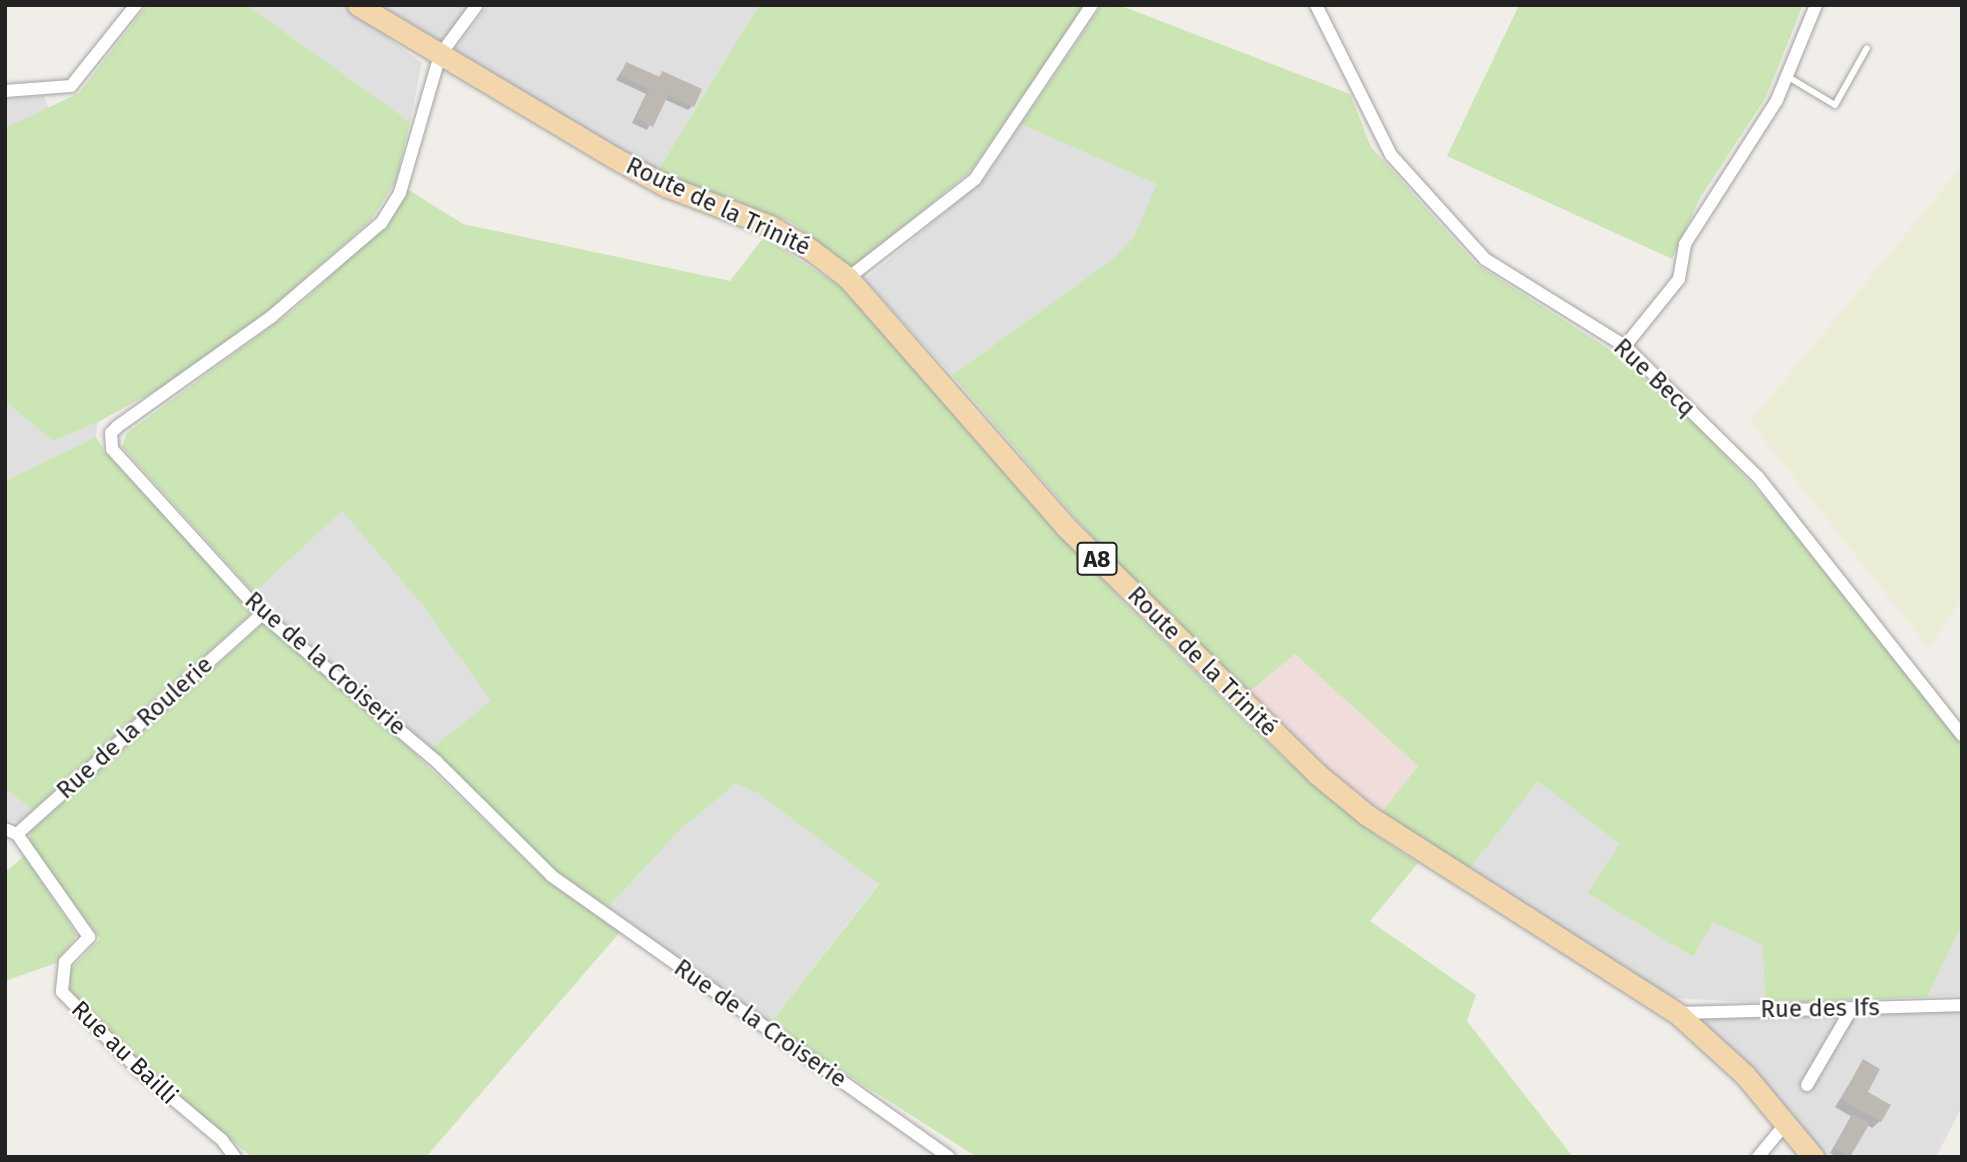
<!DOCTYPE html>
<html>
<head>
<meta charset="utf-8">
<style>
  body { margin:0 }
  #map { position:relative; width:1967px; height:1162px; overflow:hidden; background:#f1eee9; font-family:"Fira Sans",sans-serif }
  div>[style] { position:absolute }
  .residential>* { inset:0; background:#dfdfdf }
  .commercial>* { inset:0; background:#efdcdb }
  .farmland>* { inset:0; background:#ebedd7 }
  .grass>* { inset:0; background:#cbe5b5 }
  .shadow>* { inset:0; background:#0003 }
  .building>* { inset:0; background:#beb8b2 }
  .roads { filter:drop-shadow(0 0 2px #a3a3a3) drop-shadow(0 0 2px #a3a3a3) }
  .lane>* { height:6px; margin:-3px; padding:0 3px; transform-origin:3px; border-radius:3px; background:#fff }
  .street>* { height:12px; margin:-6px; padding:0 6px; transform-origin:6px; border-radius:6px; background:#fff }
  .primary>* { height:21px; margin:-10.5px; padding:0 10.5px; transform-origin:10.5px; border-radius:10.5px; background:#f3d6ac }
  span { translate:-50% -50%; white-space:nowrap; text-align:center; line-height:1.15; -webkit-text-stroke:5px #fff; paint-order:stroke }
  .shield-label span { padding:2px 5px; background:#fff; border:2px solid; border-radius:5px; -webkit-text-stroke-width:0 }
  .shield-label { font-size:23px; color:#222; font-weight:700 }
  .street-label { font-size:24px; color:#222 }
  .frame { position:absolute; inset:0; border:7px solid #222; pointer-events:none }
</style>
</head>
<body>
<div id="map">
  <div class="residential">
    <i style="clip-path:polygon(247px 5px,345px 5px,422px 63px,410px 122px)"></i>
    <i style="clip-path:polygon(376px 5px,470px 5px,441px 44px)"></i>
    <i style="clip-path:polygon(488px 5px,759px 5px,657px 172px,452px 53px)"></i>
    <i style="clip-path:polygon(44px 96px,49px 109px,5px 128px,5px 99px)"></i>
    <i style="clip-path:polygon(1021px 124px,1158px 184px,1134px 236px,1113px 259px,952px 375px,865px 280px,984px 179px)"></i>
    <i style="clip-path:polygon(5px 401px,53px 441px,98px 422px,96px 437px,5px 481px)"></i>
    <i style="clip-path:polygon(342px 511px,422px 603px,492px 701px,431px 749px,275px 616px,254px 593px)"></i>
    <i style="clip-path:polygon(1538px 780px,1621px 844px,1587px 893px,1693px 957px,1713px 921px,1764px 945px,1765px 1003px,1672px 998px,1467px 872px)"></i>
    <i style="clip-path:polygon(735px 784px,758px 793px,879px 883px,769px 1025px,608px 907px,681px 829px)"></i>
    <i style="clip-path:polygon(5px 789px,33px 810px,20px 822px,5px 819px)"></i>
    <i style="clip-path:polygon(1962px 924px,1962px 995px,1927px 997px,1954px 937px)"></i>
    <i style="clip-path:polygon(1962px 1011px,1962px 1106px,1936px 1157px,1825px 1157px,1791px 1112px,1705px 1032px,1706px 1019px)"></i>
  </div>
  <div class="commercial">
    <i style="clip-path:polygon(1295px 654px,1418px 766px,1380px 814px,1242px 698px)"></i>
  </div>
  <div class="farmland">
    <i style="clip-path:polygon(1962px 166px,1962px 598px,1929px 648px,1750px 422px)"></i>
  </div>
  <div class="grass">
    <i style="clip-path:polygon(147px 5px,247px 5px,410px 122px,396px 181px,371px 220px,268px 311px,164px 386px,98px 422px,53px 441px,5px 401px,5px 128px,79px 93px)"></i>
    <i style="clip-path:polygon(759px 5px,1085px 5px,971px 171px,852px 268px,791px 222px,657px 172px)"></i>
    <i style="clip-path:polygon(1102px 5px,1119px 5px,1350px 94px,1371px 147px,1476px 264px,1623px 358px,1700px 428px,1772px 506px,1962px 745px,1962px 924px,1927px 997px,1765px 1003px,1763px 945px,1713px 922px,1693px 957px,1587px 893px,1620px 844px,1538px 781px,1467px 872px,1380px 814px,1418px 766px,1295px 654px,1242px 698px,1078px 521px,952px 375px,1113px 259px,1134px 236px,1157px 184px,1021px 124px)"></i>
    <i style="clip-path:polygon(1519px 5px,1803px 5px,1766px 97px,1700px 198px,1672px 259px,1447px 156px)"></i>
    <i style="clip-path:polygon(407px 189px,463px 224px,730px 281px,764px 237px,838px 285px,870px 315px,1048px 521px,1128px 606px,1281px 756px,1376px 835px,1418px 863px,1370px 921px,1476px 995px,1467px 1021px,1573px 1157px,977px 1157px,769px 1025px,879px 884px,758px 793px,735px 784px,681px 829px,608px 907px,555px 872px,431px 749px,491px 701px,421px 603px,342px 511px,254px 593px,122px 447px,127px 433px,296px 308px,384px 226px)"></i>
    <i style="clip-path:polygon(96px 437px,105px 452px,253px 612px,33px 810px,5px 789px,5px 481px)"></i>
    <i style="clip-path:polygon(263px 624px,383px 723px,547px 881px,620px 932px,426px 1157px,252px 1157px,148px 1072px,70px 991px,70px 970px,100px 939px,30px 844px,30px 832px)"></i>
    <i style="clip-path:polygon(24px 856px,77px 935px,56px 963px,5px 981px,5px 872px)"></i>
  </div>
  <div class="shadow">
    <i style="clip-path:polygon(626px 64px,657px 78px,663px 73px,692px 106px,688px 110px,664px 99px,647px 130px,632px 123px,646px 94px,616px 80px)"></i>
    <i style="clip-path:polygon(1863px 1062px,1865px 1093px,1880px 1121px,1872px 1128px,1867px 1125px,1849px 1157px,1837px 1157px,1830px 1153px,1852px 1117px,1835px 1107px)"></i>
  </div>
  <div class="building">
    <i style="clip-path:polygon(626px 62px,660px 77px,662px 71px,702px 89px,694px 107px,668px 95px,653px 127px,636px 118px,649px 89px,620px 76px)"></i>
    <i style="clip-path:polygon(1863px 1059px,1880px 1069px,1868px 1092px,1891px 1105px,1881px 1122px,1841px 1099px)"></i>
    <i style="clip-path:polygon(1852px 1114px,1870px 1123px,1850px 1157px,1833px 1148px)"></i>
  </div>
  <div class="roads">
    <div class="lane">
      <i style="left:1790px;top:78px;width:52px;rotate:31deg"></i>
      <i style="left:1835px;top:105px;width:65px;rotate:-60.7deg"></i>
    </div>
    <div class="street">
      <i style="left:477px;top:5px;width:62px;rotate:126.5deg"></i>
      <i style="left:440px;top:55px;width:144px;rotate:106.2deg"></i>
      <i style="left:400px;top:193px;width:36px;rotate:122deg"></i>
      <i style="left:381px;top:223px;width:145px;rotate:139.5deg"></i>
      <i style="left:271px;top:317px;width:189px;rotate:144.5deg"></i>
      <i style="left:117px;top:427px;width:8px;rotate:135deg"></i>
      <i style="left:111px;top:433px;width:16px;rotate:86deg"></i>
      <i style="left:112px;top:449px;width:223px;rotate:47.7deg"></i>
      <i style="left:262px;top:614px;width:229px;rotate:40.2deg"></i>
      <i style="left:437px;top:762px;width:162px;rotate:44.7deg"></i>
      <i style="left:552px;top:876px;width:486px;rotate:35.3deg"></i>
      <i style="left:1316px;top:5px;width:168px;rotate:63.4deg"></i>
      <i style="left:1391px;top:155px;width:140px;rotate:47.9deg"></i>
      <i style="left:1485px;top:259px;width:165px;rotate:31.9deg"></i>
      <i style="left:1625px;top:346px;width:187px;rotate:44.6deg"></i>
      <i style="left:1758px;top:477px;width:329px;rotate:51.7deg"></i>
      <i style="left:5px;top:91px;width:66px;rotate:-4.3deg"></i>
      <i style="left:71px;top:86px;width:104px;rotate:-51.3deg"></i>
      <i style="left:848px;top:278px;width:161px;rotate:-37.9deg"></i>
      <i style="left:975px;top:179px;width:210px;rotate:-56.1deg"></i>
      <i style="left:1625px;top:346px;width:86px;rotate:-51.1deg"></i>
      <i style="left:1679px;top:279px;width:36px;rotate:-80deg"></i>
      <i style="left:1685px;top:244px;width:171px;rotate:-57.4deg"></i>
      <i style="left:1777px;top:100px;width:103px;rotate:-67.7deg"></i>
      <i style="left:5px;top:829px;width:13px;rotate:23deg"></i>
      <i style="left:17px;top:834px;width:126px;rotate:55deg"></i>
      <i style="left:89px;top:937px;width:35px;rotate:134deg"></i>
      <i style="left:65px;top:962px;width:30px;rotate:96deg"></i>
      <i style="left:62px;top:992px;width:112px;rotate:45.4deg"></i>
      <i style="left:141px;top:1072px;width:106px;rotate:40deg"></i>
      <i style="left:222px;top:1140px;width:21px;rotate:53deg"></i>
      <i style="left:17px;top:834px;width:329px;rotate:-41.9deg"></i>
      <i style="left:1678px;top:1013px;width:284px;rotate:-1.6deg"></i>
      <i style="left:1807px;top:1085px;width:89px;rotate:-59.7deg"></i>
      <i style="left:1758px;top:1157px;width:45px;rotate:-50.4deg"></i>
    </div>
    <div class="primary">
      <i style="left:358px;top:5px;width:297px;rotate:30.8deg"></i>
      <i style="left:613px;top:157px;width:60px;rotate:28.7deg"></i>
      <i style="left:666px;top:186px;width:111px;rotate:21deg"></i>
      <i style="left:770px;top:226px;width:48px;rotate:30.3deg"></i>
      <i style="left:811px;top:250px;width:46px;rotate:37.1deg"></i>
      <i style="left:848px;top:278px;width:331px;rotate:48.8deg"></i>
      <i style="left:1066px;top:527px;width:351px;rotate:44.5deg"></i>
      <i style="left:1316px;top:773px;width:66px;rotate:39.5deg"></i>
      <i style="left:1367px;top:815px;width:369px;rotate:32.6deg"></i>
      <i style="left:1678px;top:1014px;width:91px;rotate:42.3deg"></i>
      <i style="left:1745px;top:1075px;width:107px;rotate:50.3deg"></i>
    </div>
  </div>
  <div class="shield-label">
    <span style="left:1097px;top:559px">A8</span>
  </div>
  <div class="street-label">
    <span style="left:718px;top:207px;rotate:25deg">Route de la Trinité</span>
    <span style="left:1654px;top:378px;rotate:43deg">Rue Becq</span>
    <span style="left:1202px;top:662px;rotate:45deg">Route de la Trinité</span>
    <span style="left:325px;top:664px;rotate:41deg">Rue de la Croiserie</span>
    <span style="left:135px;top:728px;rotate:-42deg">Rue de la Roulerie</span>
    <span style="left:1820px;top:1009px;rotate:-1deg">Rue des Ifs</span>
    <span style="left:760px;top:1024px;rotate:35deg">Rue de la Croiserie</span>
    <span style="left:124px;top:1053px;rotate:44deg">Rue au Bailli</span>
  </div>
  <div class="frame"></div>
</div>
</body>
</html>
